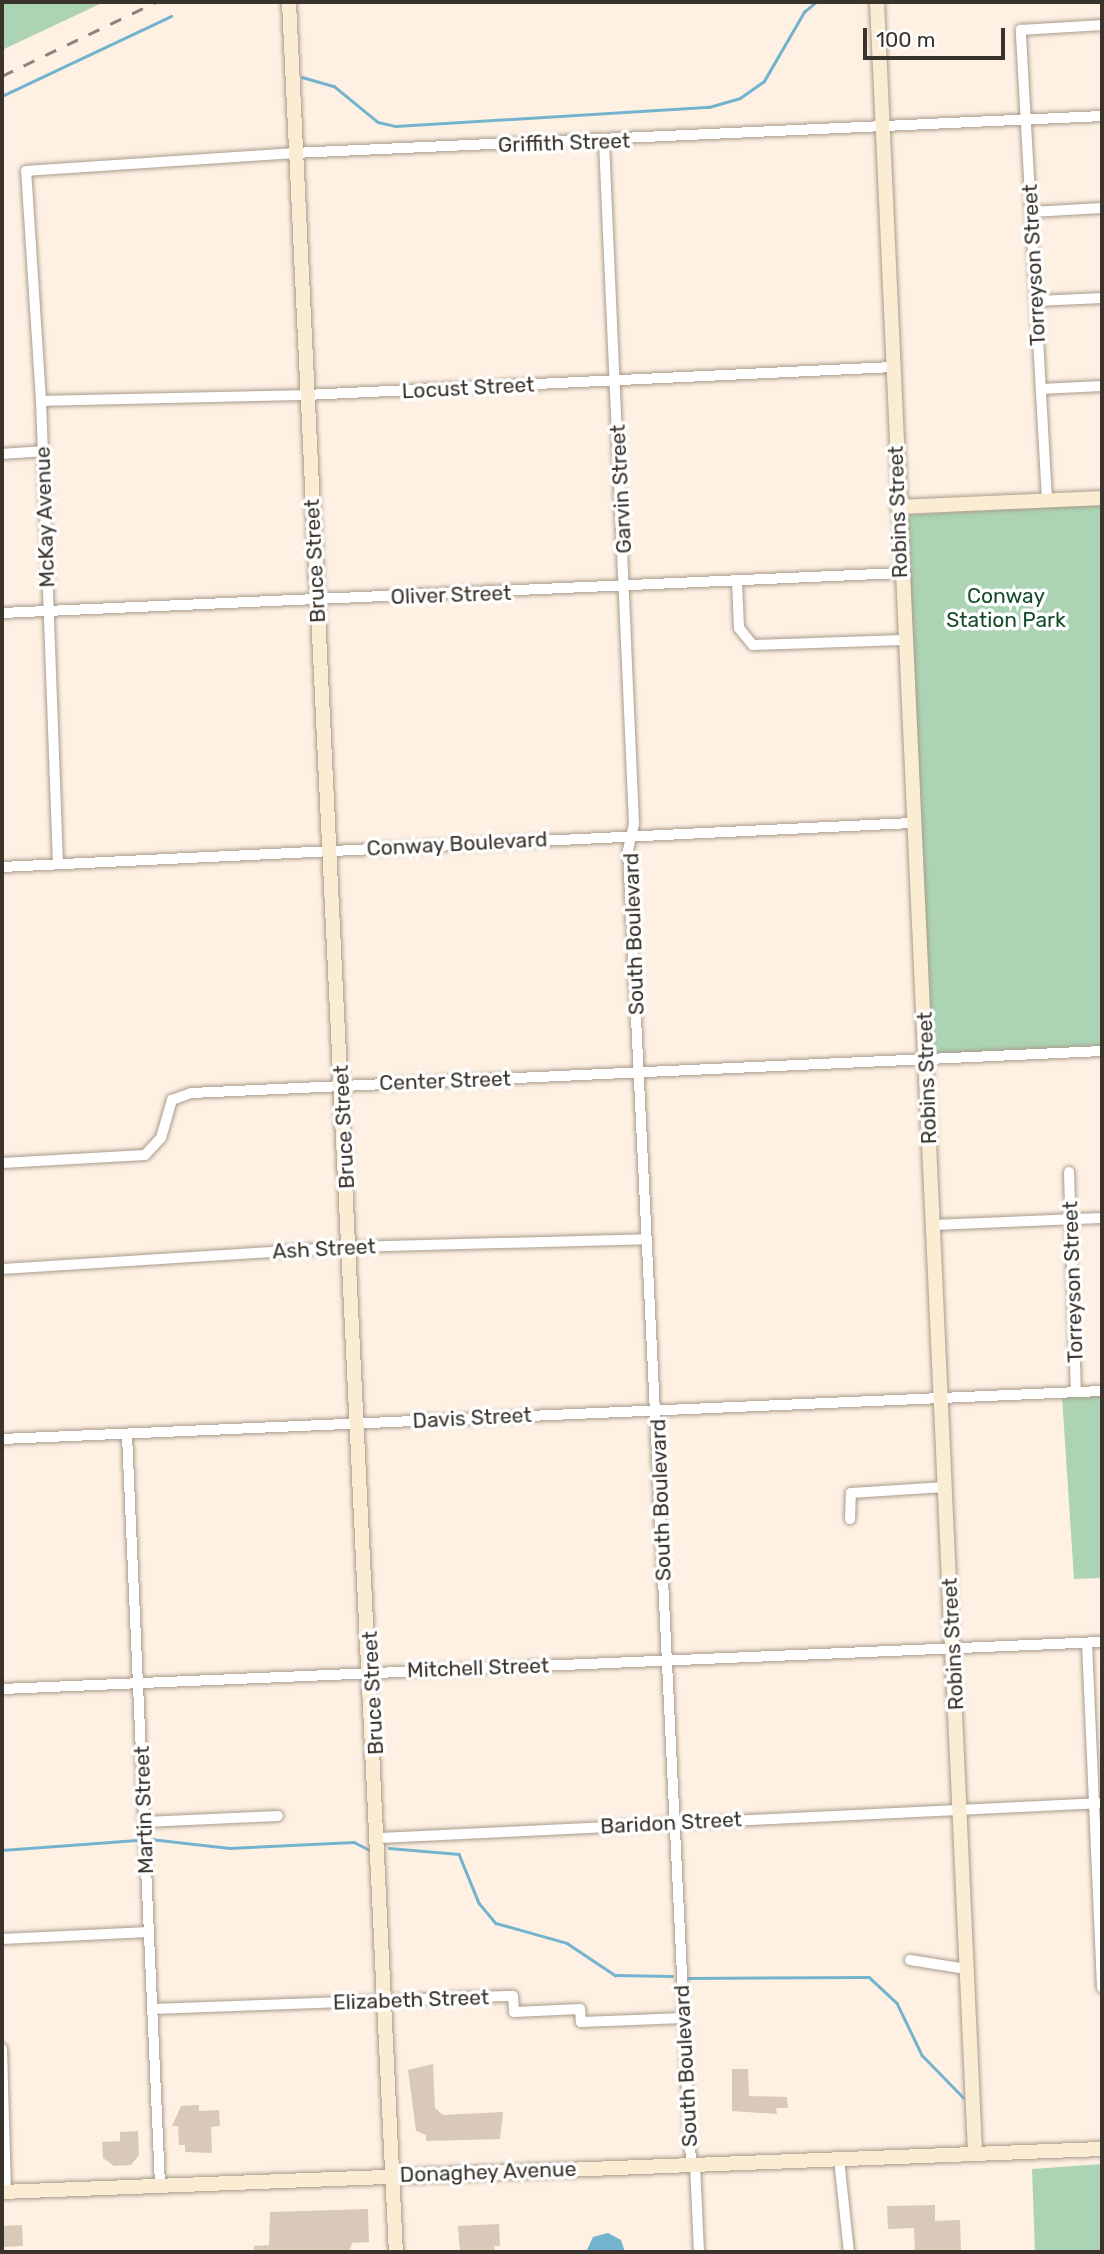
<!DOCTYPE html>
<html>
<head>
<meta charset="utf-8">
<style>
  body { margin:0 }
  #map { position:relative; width:1104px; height:2254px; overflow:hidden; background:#fef1e4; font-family:Rubik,sans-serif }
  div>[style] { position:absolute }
  .green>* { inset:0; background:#acd4b4 }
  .water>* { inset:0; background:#73b3ce }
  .stream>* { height:2.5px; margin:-1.25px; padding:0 1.25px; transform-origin:1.25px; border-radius:1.25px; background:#73b3ce }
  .building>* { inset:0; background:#d8c9b9 }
  .roads { filter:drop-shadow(0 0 2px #a99b8b) drop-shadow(0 0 2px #a99b8b) }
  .street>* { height:10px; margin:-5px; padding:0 5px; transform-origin:5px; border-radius:5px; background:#fff }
  .secondary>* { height:14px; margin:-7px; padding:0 7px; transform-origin:7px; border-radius:7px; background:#fbedd4 }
  .rail>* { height:2.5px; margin-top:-1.25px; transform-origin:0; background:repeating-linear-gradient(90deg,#8d847b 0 12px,transparent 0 24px) }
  span { translate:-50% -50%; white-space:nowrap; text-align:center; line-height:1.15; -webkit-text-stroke:7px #fff; paint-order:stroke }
  .street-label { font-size:21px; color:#39332c }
  .park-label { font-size:21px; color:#154c27 }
  .frame { position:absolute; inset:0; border:4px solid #39332c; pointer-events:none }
  .scale { position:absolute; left:863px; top:28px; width:142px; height:32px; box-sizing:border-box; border:4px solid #39332c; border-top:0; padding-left:9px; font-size:21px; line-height:24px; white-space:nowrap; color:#39332c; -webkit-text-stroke:5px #fff; paint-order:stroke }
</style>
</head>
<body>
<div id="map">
  <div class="green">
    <i style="clip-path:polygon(14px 2px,104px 2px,2px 50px,2px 3px)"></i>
    <i style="clip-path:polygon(1102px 503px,1102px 1047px,937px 1054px,931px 1051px,906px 515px)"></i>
    <i style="clip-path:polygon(1102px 1395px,1102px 1578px,1074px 1579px,1062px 1396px)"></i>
    <i style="clip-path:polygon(1102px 2164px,1102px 2252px,1035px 2252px,1032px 2169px)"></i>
  </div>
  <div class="water">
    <i style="clip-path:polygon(608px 2233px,621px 2240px,625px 2252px,586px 2252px,593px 2237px)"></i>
  </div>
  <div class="stream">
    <i style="left:302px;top:77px;width:33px;rotate:16deg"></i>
    <i style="left:334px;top:86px;width:57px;rotate:39.3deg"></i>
    <i style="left:378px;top:122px;width:18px;rotate:13deg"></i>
    <i style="left:396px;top:126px;width:314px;rotate:-3.5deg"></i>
    <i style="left:709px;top:107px;width:32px;rotate:-16deg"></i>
    <i style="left:740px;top:98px;width:29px;rotate:-35deg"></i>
    <i style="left:764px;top:81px;width:80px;rotate:-59.9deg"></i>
    <i style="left:804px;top:12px;width:16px;rotate:-40deg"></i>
    <i style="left:2px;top:96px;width:187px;rotate:-25.3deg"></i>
    <i style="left:150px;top:1839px;width:80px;rotate:6.5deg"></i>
    <i style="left:229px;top:1848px;width:125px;rotate:-2.7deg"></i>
    <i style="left:354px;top:1842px;width:16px;rotate:27deg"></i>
    <i style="left:389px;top:1848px;width:70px;rotate:4.9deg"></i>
    <i style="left:459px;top:1854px;width:53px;rotate:67.8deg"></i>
    <i style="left:479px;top:1903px;width:26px;rotate:50deg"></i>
    <i style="left:496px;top:1923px;width:74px;rotate:15.7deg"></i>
    <i style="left:567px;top:1943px;width:58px;rotate:33.7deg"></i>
    <i style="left:615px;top:1975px;width:57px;rotate:1deg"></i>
    <i style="left:2px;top:1850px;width:135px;rotate:-4.2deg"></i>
    <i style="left:688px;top:1978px;width:181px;rotate:-0.3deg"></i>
    <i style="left:869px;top:1977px;width:38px;rotate:43deg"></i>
    <i style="left:897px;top:2003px;width:58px;rotate:64.3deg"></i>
    <i style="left:922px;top:2055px;width:59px;rotate:45.7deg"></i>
  </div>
  <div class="building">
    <i style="clip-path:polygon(433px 2064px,435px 2108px,443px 2115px,503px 2112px,500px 2139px,426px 2141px,426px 2135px,416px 2131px,408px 2070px)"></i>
    <i style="clip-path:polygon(732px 2069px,748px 2069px,749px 2096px,787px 2097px,788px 2108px,776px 2108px,777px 2114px,732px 2111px)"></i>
    <i style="clip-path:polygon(199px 2105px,199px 2111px,219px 2110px,220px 2126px,211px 2127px,212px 2153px,185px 2152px,185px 2145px,179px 2145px,178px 2126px,172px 2126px,181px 2106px)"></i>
    <i style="clip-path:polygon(138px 2131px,139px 2155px,131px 2165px,114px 2166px,103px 2158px,102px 2142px,120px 2141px,120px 2132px)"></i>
    <i style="clip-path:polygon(935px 2205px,935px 2221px,960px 2220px,961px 2250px,915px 2252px,914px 2228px,888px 2229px,887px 2206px)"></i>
    <i style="clip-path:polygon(368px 2209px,369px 2242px,352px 2243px,349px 2252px,254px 2252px,254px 2246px,269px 2245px,270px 2212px)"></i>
    <i style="clip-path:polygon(499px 2224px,500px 2246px,494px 2246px,495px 2252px,460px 2252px,458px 2226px)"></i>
    <i style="clip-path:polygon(22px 2225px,23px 2246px,2px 2247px,2px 2226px)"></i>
  </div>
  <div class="roads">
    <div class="street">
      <i style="left:604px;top:142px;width:683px;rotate:87.48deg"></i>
      <i style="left:634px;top:824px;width:28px;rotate:103deg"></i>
      <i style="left:628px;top:851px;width:1315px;rotate:87.25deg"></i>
      <i style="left:1031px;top:212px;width:71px;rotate:-3.2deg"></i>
      <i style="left:1036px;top:301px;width:66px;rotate:-2.6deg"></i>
      <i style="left:1041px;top:389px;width:61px;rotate:-2.8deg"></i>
      <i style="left:41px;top:401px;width:265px;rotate:-1.3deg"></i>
      <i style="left:306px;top:395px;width:589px;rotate:-2.73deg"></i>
      <i style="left:2px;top:454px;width:39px;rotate:-4deg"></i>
      <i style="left:1047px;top:500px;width:471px;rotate:-93.2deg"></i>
      <i style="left:1021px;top:30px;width:81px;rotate:-3.5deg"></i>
      <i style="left:737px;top:581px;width:47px;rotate:87.6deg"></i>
      <i style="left:739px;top:628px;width:22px;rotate:51deg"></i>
      <i style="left:753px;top:645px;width:150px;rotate:-1.9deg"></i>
      <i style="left:2px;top:613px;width:899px;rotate:-2.55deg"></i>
      <i style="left:58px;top:864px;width:463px;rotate:-92.1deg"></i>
      <i style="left:41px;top:401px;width:230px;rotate:-93.7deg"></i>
      <i style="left:26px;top:171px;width:269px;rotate:-3.8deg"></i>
      <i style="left:294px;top:153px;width:809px;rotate:-2.62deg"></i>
      <i style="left:2px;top:867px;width:912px;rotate:-2.77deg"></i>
      <i style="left:2px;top:1163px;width:143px;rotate:-3.2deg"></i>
      <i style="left:145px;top:1155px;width:23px;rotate:-47deg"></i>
      <i style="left:161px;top:1138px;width:40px;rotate:-74deg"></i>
      <i style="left:172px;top:1100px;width:20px;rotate:-20deg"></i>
      <i style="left:191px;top:1093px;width:912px;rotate:-2.64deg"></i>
      <i style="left:1069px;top:1172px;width:220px;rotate:88.2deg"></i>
      <i style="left:933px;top:1225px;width:169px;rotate:-2.4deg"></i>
      <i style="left:2px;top:1269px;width:349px;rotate:-3.6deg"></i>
      <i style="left:350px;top:1247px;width:297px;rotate:-1.5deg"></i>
      <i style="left:127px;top:1435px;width:751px;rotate:87.48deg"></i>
      <i style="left:2px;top:1439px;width:1101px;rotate:-2.5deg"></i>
      <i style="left:850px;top:1519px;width:26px;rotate:-88deg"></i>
      <i style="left:851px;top:1493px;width:94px;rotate:-3.7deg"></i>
      <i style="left:1087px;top:1643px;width:345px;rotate:87.5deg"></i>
      <i style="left:2px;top:1689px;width:1101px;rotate:-2.45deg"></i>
      <i style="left:144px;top:1822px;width:134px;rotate:-2.6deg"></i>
      <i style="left:380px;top:1838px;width:723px;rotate:-2.78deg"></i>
      <i style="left:2px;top:1939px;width:147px;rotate:-2.7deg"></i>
      <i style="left:910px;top:1960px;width:57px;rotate:9.1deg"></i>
      <i style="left:153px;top:2009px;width:360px;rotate:-2.1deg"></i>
      <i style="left:513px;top:1996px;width:16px;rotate:86deg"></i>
      <i style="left:514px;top:2012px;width:66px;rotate:-2.6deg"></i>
      <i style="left:580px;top:2009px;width:13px;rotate:86deg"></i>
      <i style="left:581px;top:2022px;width:103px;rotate:-2.2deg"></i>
      <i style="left:2px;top:2049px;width:143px;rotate:88.4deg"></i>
      <i style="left:839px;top:2159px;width:94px;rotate:83.9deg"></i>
      <i style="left:695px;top:2164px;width:88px;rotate:87.4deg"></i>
    </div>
    <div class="secondary">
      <i style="left:289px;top:2px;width:2253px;rotate:87.28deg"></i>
      <i style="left:877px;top:2px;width:2154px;rotate:87.39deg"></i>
      <i style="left:898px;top:507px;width:204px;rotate:-2.5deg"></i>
      <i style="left:2px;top:2192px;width:1101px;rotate:-2.24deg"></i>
    </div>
  </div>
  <div class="rail">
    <i style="left:2px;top:76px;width:171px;rotate:-25.7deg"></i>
  </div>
  <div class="street-label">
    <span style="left:564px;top:143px;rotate:-2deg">Griffith Street</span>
    <span style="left:1034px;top:265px;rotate:-93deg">Torreyson Street</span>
    <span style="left:468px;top:388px;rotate:-3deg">Locust Street</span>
    <span style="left:621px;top:489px;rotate:-93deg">Garvin Street</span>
    <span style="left:898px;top:512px;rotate:-92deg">Robins Street</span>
    <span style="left:45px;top:517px;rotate:-92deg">McKay Avenue</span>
    <span style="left:315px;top:561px;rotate:-93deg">Bruce Street</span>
    <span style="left:451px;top:595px;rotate:-2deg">Oliver Street</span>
    <span style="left:457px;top:844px;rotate:-3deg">Conway Boulevard</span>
    <span style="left:634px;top:934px;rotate:-92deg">South Boulevard</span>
    <span style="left:927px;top:1078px;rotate:-92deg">Robins Street</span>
    <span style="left:445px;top:1081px;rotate:-2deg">Center Street</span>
    <span style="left:344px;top:1127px;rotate:-93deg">Bruce Street</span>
    <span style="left:324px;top:1249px;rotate:-3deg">Ash Street</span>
    <span style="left:1073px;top:1282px;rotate:-92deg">Torreyson Street</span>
    <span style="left:472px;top:1418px;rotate:-3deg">Davis Street</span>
    <span style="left:661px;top:1500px;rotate:-92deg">South Boulevard</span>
    <span style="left:953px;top:1644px;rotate:-93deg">Robins Street</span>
    <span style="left:478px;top:1668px;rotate:-2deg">Mitchell Street</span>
    <span style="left:373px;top:1693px;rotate:-93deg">Bruce Street</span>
    <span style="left:144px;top:1810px;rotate:-92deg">Martin Street</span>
    <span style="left:671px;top:1823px;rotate:-3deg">Baridon Street</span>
    <span style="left:411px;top:2000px;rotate:-2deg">Elizabeth Street</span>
    <span style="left:686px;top:2066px;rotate:-93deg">South Boulevard</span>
    <span style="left:488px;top:2172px;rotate:-2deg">Donaghey Avenue</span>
  </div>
  <div class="park-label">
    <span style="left:1006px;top:608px">Conway<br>Station Park</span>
  </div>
  <div class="frame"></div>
  <div class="scale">100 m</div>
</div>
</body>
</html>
